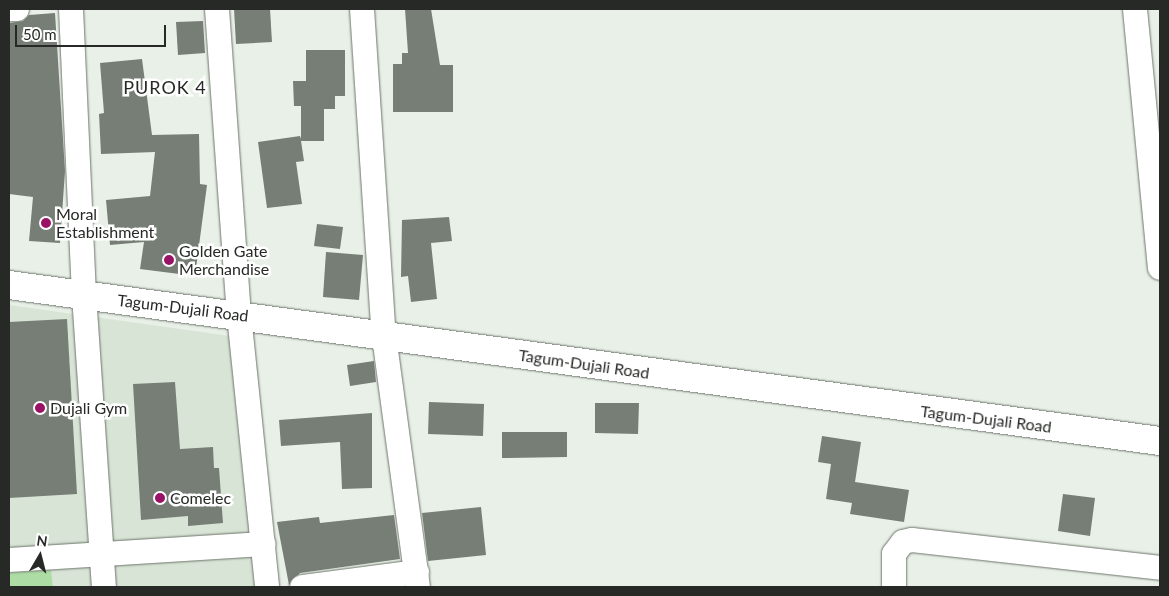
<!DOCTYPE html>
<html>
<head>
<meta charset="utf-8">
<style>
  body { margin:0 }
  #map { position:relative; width:1169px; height:596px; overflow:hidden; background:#e8f0e7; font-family:Lato,sans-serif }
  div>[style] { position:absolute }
  .built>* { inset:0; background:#d8e5d6 }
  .green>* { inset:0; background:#addca4 }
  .building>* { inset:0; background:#777e76 }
  .roads { filter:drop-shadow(0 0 1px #6d746b) drop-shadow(0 0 1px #6d746b) }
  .minor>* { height:24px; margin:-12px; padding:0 12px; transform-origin:12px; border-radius:12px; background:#fff }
  .secondary>* { height:28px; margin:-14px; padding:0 14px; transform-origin:14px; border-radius:14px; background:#fff }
  .dots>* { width:14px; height:14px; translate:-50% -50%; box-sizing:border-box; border:2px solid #fff; border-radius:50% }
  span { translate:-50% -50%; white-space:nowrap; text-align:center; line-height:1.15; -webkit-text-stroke:5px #fff; paint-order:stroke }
  .poi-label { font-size:16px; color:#262925 }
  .left { translate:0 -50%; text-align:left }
  .street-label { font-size:16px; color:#262925 }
  .neighbourhood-label { font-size:18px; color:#262925; letter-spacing:1px }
  .frame { position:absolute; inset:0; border:10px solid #262925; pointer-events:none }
  .north { position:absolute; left:15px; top:531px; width:50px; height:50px; -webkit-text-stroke:4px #fff; paint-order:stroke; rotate:8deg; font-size:14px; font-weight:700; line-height:20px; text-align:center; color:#262925 }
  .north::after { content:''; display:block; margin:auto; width:18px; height:22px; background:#262925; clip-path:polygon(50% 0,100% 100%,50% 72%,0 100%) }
  .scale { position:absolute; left:15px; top:25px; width:151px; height:22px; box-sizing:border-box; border:2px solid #262925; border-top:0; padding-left:6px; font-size:15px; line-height:18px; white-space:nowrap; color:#262925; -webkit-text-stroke:4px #fff; paint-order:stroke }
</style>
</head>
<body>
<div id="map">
  <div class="built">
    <i style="clip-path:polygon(9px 305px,230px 336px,256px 587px,53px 587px,51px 570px,9px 573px)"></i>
  </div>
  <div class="green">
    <i style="clip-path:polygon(51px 570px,53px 587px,9px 587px,9px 573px)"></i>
  </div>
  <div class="building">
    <i style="clip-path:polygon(234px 9px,270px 9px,272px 42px,236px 44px)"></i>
    <i style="clip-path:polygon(405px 9px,431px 9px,440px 65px,453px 65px,453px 112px,393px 112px,393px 64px,402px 64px,402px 53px,408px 53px)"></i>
    <i style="clip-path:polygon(55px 13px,65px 171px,60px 243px,29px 241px,33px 197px,9px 194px,9px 23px,23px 21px,29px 15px)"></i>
    <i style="clip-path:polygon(203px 21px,205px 53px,178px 55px,176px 22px)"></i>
    <i style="clip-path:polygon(306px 50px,345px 50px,345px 96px,335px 96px,335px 109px,324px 109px,324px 141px,301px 141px,304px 161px,296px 162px,302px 204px,267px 208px,258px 142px,300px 136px,301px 139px,301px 106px,294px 106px,293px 81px,306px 81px)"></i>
    <i style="clip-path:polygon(142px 59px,152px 135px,199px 134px,200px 184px,207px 185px,195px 276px,140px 269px,144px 242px,110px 245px,106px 200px,150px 196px,155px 152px,101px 154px,99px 114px,104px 113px,100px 63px)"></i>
    <i style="clip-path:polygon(449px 217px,452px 241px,431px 243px,437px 299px,411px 302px,408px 276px,401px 277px,402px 220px)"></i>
    <i style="clip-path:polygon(317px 224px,343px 227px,340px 249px,314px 246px)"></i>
    <i style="clip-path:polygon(326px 252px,363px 255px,359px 300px,323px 297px)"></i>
    <i style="clip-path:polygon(67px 319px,77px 494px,9px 498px,9px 322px)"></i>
    <i style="clip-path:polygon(374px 361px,376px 382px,350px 386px,347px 365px)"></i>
    <i style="clip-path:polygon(175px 382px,180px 449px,213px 447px,214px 468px,219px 468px,223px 523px,188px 526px,188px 516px,141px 520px,133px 384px)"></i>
    <i style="clip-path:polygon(429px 402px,484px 404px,483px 436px,428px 434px)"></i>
    <i style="clip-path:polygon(595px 403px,639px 403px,638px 434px,595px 433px)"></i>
    <i style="clip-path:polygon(372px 413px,372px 488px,342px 489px,340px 442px,281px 446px,279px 420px)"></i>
    <i style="clip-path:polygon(502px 432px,567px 432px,567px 457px,502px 458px)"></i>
    <i style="clip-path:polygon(822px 436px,861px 442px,855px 482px,909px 490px,904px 522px,850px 514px,852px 503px,826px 499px,831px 464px,818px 462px)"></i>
    <i style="clip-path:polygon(1063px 494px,1095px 498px,1090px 536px,1058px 531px)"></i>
    <i style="clip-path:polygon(481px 507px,486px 555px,428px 561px,422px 513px)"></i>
    <i style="clip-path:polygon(394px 515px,400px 559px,300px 573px,289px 585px,277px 522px,319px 517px,320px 523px)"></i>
  </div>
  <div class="roads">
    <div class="minor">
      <i style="left:9px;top:9px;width:8px"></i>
      <i style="left:71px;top:9px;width:286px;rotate:87.4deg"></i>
      <i style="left:84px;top:295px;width:293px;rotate:86.1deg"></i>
      <i style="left:217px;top:9px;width:307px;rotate:85.9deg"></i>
      <i style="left:239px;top:315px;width:273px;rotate:84.1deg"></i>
      <i style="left:362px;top:9px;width:328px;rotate:86.2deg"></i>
      <i style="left:384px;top:336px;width:253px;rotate:82.3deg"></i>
      <i style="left:1135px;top:9px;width:260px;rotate:84.5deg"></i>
      <i style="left:9px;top:560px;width:255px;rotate:-3.6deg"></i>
      <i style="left:302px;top:587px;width:116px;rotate:-7.4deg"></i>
      <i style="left:894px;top:587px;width:33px;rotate:-90deg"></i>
      <i style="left:894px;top:554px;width:15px;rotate:-53deg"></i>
      <i style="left:903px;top:542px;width:9px;rotate:-13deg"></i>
      <i style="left:912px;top:540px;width:250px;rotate:6.4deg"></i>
    </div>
    <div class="secondary">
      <i style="left:9px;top:285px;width:1162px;rotate:7.72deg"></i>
    </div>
  </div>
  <div class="dots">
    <i style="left:46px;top:223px;background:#9a1265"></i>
    <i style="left:169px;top:260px;background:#9a1265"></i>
    <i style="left:40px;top:408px;background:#9a1265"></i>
    <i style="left:160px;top:498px;background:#9a1265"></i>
  </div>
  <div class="poi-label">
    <span class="left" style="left:56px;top:223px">Moral<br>Establishment</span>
    <span class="left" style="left:179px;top:260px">Golden Gate<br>Merchandise</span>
    <span class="left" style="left:50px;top:408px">Dujali Gym</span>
    <span class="left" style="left:170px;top:498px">Comelec</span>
  </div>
  <div class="street-label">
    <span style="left:183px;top:308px;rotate:7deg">Tagum-Dujali Road</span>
    <span style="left:584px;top:364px;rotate:8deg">Tagum-Dujali Road</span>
    <span style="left:986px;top:419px;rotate:7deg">Tagum-Dujali Road</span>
  </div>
  <div class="neighbourhood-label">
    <span style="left:165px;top:87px">PUROK 4</span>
  </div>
  <div class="frame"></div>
  <div class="north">N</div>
  <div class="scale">50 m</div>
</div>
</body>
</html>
